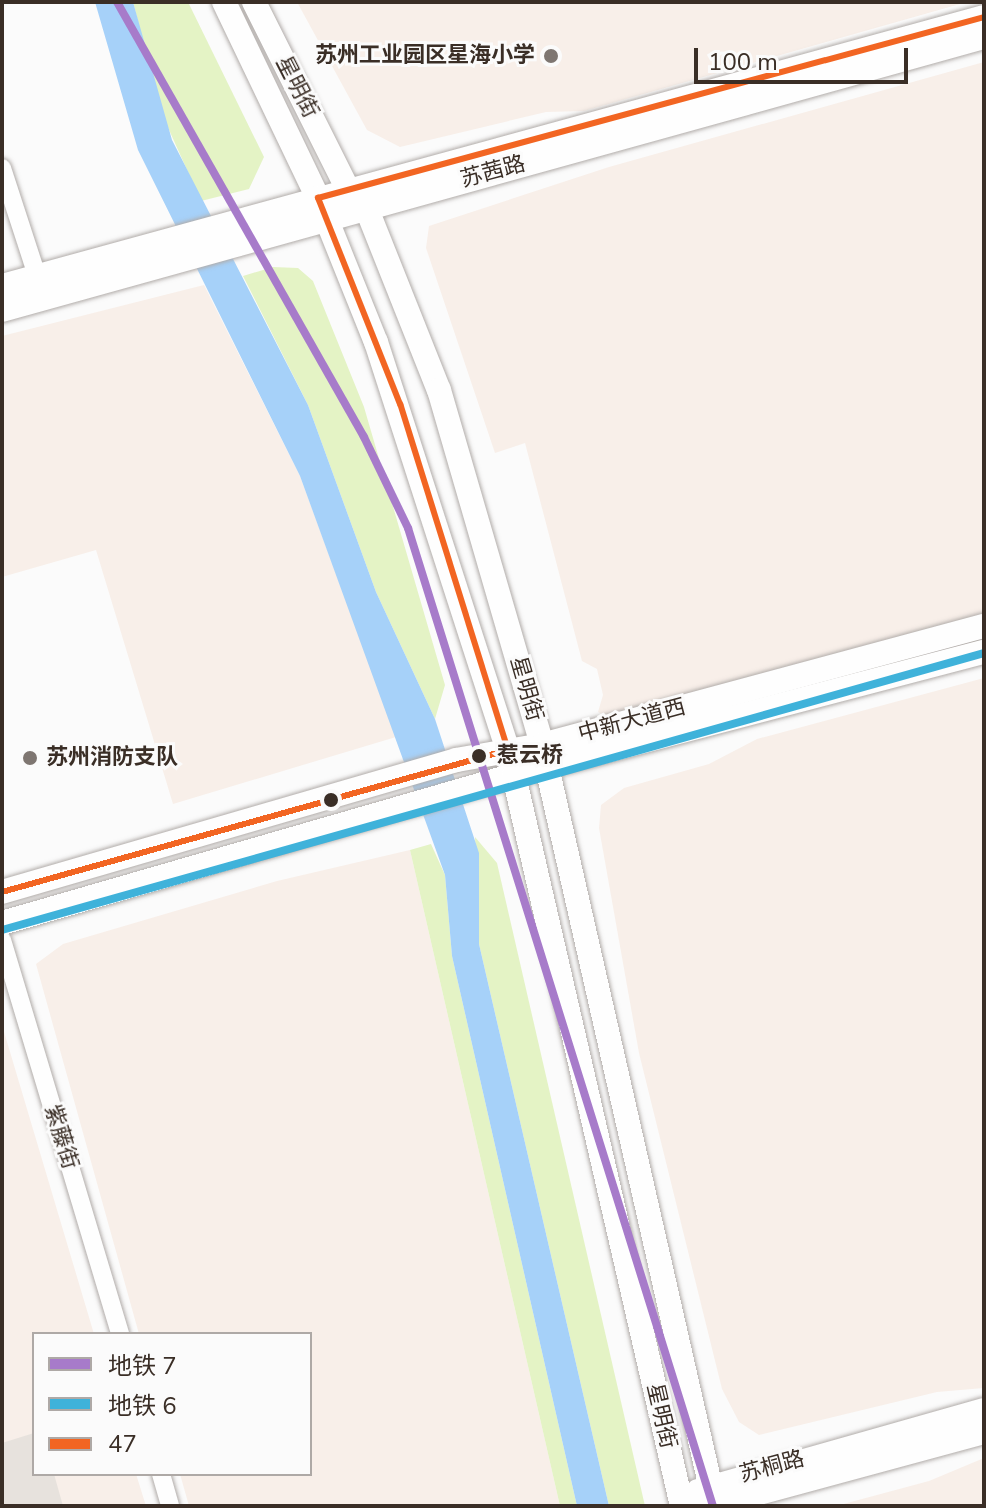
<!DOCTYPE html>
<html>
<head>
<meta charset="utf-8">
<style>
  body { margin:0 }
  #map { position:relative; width:986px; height:1508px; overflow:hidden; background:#fbfbfb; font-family:"Nunito Sans","Noto Sans SC",sans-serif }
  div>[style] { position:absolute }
  .built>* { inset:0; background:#f8efe9 }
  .green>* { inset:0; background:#e4f3c5 }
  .water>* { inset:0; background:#a6d1f9 }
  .building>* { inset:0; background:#e7e2dd }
  .roads { filter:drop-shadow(0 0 2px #b1aca9) drop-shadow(0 0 2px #b1aca9) }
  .minor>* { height:18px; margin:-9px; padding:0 9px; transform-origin:9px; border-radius:9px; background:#fefefe }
  .major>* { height:24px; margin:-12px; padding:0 12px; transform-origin:12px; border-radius:12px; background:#fefefe }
  .bus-1>* { height:6px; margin:-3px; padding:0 3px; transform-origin:3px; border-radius:3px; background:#f26522 }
  .metro-1>* { height:8px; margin:-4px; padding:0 4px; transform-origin:4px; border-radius:4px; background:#a77bca }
  .metro-2>* { height:8px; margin:-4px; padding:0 4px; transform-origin:4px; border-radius:4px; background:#3fb2da }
  .dots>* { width:22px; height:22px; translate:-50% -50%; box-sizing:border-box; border:4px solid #fbfbfb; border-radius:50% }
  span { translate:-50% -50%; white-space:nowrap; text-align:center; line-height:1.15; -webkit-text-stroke:6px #fbfbfb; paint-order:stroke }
  .poi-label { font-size:22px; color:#3a2e26; font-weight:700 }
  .right { translate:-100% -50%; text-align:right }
  .left { translate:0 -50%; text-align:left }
  .street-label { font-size:22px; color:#3a2e26 }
  .stop-label { font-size:22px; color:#3a2e26; font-weight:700 }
  .frame { position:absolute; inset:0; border:4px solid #3a2e26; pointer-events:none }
  .legend { position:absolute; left:32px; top:1332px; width:280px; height:144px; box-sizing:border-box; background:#fbfbfb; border:2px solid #aea9a6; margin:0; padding:10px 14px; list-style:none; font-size:24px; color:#3a2e26 }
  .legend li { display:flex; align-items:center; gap:16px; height:40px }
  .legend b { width:40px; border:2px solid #aea9a6 }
  .scale { position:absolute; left:694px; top:48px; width:214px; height:36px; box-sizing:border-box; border:4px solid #3a2e26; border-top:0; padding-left:10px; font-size:24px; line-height:28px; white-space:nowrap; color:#3a2e26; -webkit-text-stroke:6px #fbfbfb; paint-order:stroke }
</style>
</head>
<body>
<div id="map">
  <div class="built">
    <i style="clip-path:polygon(297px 2px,967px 2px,584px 111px,546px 112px,400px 147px,367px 130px)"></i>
    <i style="clip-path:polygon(984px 62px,984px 620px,617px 722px,598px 712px,603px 695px,597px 669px,582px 661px,525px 443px,495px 453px,426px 248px,429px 226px,609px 167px)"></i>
    <i style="clip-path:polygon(204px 285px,300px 476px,396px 737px,173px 804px,96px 550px,2px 577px,2px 336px)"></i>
    <i style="clip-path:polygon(984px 678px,984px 1388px,937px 1392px,759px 1435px,739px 1422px,722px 1389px,639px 1053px,599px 828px,601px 805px,624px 788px,709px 764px,757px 739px)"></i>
    <i style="clip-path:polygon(410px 850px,560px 1506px,189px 1506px,180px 1474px,310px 1474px,310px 1334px,139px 1334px,36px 964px,63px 944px,277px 881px)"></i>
    <i style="clip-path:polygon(2px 1025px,94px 1334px,34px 1334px,34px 1474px,136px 1474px,146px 1506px,2px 1506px)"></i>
    <i style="clip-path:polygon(984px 1458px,984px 1506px,836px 1506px,929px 1481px)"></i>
  </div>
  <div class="green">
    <i style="clip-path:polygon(133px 2px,188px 2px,264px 157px,249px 189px,201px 201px,161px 112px)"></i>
    <i style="clip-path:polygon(273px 267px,298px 268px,313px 281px,364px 407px,445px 685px,435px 719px,376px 592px,308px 405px,243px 276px)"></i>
    <i style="clip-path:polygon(475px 837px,497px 863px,645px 1506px,609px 1506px,479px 944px)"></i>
    <i style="clip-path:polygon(431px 844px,445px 875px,452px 956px,577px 1506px,560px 1506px,410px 850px)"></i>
  </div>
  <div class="water">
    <i style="clip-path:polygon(95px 2px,133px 2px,172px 140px,308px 405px,376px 592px,435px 719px,479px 853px,479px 944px,609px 1506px,577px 1506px,452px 956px,445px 875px,300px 476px,138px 150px)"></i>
  </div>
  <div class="building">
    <i style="clip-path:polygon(34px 1433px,34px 1474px,54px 1474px,63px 1506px,2px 1506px,2px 1443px)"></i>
  </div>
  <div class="roads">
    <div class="minor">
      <i style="left:2px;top:168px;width:114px;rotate:72deg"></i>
      <i style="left:2px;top:940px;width:411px;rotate:73.3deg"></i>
      <i style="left:161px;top:1474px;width:33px;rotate:74deg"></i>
    </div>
    <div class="major">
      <i style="left:224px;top:2px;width:217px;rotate:64.4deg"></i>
      <i style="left:318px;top:198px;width:155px;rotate:68.1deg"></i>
      <i style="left:376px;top:342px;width:429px;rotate:72.1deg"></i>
      <i style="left:508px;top:750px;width:776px;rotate:77.04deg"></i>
      <i style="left:254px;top:2px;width:210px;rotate:63.4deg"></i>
      <i style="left:348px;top:190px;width:25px;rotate:43deg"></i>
      <i style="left:366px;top:207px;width:197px;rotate:68.3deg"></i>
      <i style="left:439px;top:390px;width:370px;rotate:73.8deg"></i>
      <i style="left:542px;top:745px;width:780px;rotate:77.19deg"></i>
      <i style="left:2px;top:286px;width:1018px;rotate:-15.32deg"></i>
      <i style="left:2px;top:310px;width:1019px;rotate:-15.54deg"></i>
      <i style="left:2px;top:892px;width:473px;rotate:-16.2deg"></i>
      <i style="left:456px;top:760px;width:87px;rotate:-9.9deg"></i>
      <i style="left:542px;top:745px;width:458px;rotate:-15.1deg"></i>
      <i style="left:2px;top:923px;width:533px;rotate:-16.12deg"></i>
      <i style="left:514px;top:775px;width:486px;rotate:-14.7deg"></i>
      <i style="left:698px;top:1491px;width:297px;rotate:-15.8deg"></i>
      <i style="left:699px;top:1503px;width:16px;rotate:7deg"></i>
      <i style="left:715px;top:1505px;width:279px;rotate:-15.2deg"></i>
    </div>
  </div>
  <div class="bus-1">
    <i style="left:2px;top:892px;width:526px;rotate:-15.68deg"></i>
    <i style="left:508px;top:750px;width:362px;rotate:-107.3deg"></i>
    <i style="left:400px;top:404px;width:222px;rotate:-111.7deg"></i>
    <i style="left:318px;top:198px;width:690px;rotate:-15.2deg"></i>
  </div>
  <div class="metro-1">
    <i style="left:117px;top:2px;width:500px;rotate:60.41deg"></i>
    <i style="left:364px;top:437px;width:101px;rotate:64.2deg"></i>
    <i style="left:408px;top:528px;width:1024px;rotate:72.68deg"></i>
  </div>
  <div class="metro-2">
    <i style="left:2px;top:930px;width:1020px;rotate:-15.75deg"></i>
  </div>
  <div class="dots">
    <i style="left:551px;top:56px;background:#7e7671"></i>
    <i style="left:479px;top:756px;background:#3a2e26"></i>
    <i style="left:30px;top:758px;background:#7e7671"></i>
    <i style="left:331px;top:800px;background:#3a2e26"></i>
  </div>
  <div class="poi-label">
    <span class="right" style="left:535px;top:56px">苏州工业园区星海小学</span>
    <span class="left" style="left:46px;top:758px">苏州消防支队</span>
  </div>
  <div class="street-label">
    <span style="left:297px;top:87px;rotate:63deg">星明街</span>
    <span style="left:493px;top:172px;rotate:-15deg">苏茜路</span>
    <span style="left:526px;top:689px;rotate:74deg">星明街</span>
    <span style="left:632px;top:721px;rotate:-15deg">中新大道西</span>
    <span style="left:61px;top:1137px;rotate:73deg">紫藤街</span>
    <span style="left:661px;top:1416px;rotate:77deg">星明街</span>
    <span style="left:772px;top:1467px;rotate:-15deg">苏桐路</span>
  </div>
  <div class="stop-label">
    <span class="left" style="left:497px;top:756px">惹云桥</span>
  </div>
  <div class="frame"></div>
  <ul class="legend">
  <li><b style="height:10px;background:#a77bca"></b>地铁 7</li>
  <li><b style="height:10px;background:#3fb2da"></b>地铁 6</li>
  <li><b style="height:10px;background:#f26522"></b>47</li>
  </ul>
  <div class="scale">100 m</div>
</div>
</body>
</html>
